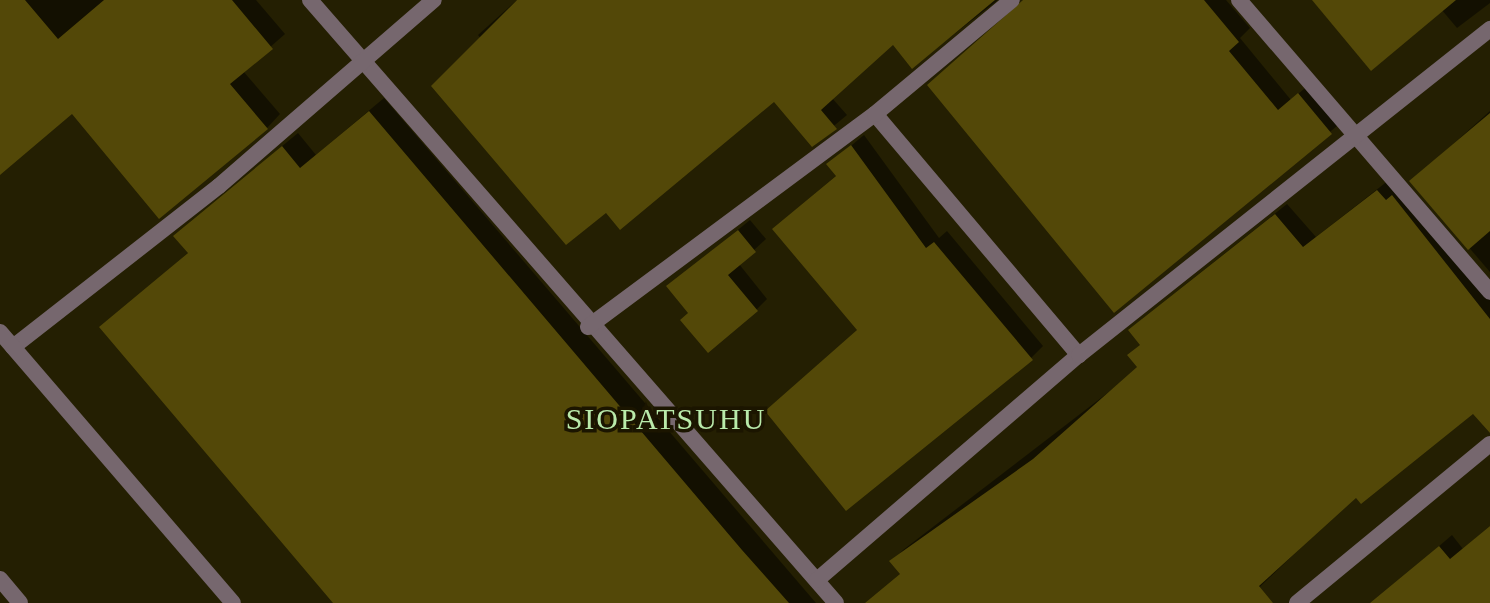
<!DOCTYPE html>
<html>
<head>
<meta charset="utf-8">
<style>
  body { margin:0 }
  #map { position:relative; width:1490px; height:603px; overflow:hidden; background:#241f02; font-family:Georgia,serif }
  div>[style] { position:absolute }
  .shadow>* { inset:0; background:#0007 }
  .building>* { inset:0; background:#534808 }
  .service>* { height:16px; margin:-8px; padding:0 8px; transform-origin:8px; border-radius:8px; background:#76676e }
  .minor>* { height:16px; margin:-8px; padding:0 8px; transform-origin:8px; border-radius:8px; background:#76676e }
  .tertiary>* { height:16px; margin:-8px; padding:0 8px; transform-origin:8px; border-radius:8px; background:#76676e }
  span { translate:-50% -50%; white-space:nowrap; text-align:center; line-height:1.15; -webkit-text-stroke:7px #1b1500; paint-order:stroke }
  .quarter-label { font-size:30px; color:#b9eaaa; letter-spacing:2px }
</style>
</head>
<body>
<div id="map">
  <div class="shadow">
    <i style="clip-path:polygon(0 0,256px 0,285px 34px,243px 71px,280px 114px,267px 128px,72px 111px,0 172px)"></i>
    <i style="clip-path:polygon(517px 0,998px 0,913px 66px,893px 42px,832px 98px,847px 115px,812px 144px,774px 99px,484px 42px,478px 35px)"></i>
    <i style="clip-path:polygon(1024px 0,1226px 0,1250px 28px,1240px 38px,1291px 100px,1311px 83px,1343px 121px,1114px 311px)"></i>
    <i style="clip-path:polygon(1315px 0,1490px 0,1490px 3px,1457px 28px,1441px 9px)"></i>
    <i style="clip-path:polygon(384px 98px,816px 603px,336px 603px,102px 327px,189px 252px,176px 236px,191px 221px,298px 133px,316px 155px)"></i>
    <i style="clip-path:polygon(1490px 111px,1490px 272px,1412px 181px)"></i>
    <i style="clip-path:polygon(864px 135px,939px 238px,947px 231px,1043px 346px,1031px 358px,859px 330px,787px 217px,837px 175px,829px 164px)"></i>
    <i style="clip-path:polygon(1389px 180px,1490px 285px,1490px 410px,1473px 411px,1356px 495px,1243px 603px,874px 603px,902px 573px,892px 562px,903px 550px,1140px 368px,1142px 319px,1287px 204px,1316px 237px)"></i>
    <i style="clip-path:polygon(750px 220px,766px 239px,739px 264px,767px 299px,756px 310px,690px 312px,668px 287px)"></i>
    <i style="clip-path:polygon(1490px 526px,1490px 603px,1373px 603px,1452px 535px,1463px 549px)"></i>
  </div>
  <div class="building">
    <i style="clip-path:polygon(0 0,25px 0,58px 39px,104px 0,232px 0,273px 49px,230px 84px,268px 129px,159px 219px,72px 114px,0 175px)"></i>
    <i style="clip-path:polygon(517px 0,995px 0,912px 69px,893px 45px,821px 110px,837px 129px,812px 147px,774px 102px,620px 230px,606px 213px,566px 245px,431px 86px)"></i>
    <i style="clip-path:polygon(1023px 0,1204px 0,1239px 42px,1229px 51px,1278px 110px,1298px 93px,1332px 134px,1114px 313px,927px 85px)"></i>
    <i style="clip-path:polygon(1312px 0,1456px 0,1371px 71px)"></i>
    <i style="clip-path:polygon(369px 111px,742px 550px,789px 603px,333px 603px,99px 327px,188px 253px,173px 236px,282px 146px,300px 168px)"></i>
    <i style="clip-path:polygon(1490px 113px,1490px 231px,1468px 250px,1409px 181px)"></i>
    <i style="clip-path:polygon(851px 145px,926px 248px,934px 242px,1033px 360px,846px 511px,765px 411px,857px 330px,772px 229px,836px 176px,826px 164px)"></i>
    <i style="clip-path:polygon(1377px 190px,1386px 200px,1392px 195px,1490px 319px,1490px 433px,1473px 414px,1361px 504px,1356px 498px,1259px 586px,1273px 603px,865px 603px,900px 574px,889px 561px,1033px 459px,1137px 367px,1127px 355px,1140px 345px,1128px 330px,1275px 214px,1303px 247px)"></i>
    <i style="clip-path:polygon(738px 230px,756px 252px,728px 275px,758px 311px,708px 353px,680px 320px,688px 313px,666px 286px)"></i>
    <i style="clip-path:polygon(1490px 526px,1490px 603px,1370px 603px,1439px 546px,1450px 559px)"></i>
  </div>
  <div class="service">
    <i style="left:0;top:579px;width:31px;rotate:50deg"></i>
  </div>
  <div class="minor">
    <i style="left:310px;top:0;width:800px;rotate:48.9deg"></i>
    <i style="left:1239px;top:0;width:385px;rotate:49.3deg"></i>
    <i style="left:875px;top:114px;width:316px;rotate:49.8deg"></i>
    <i style="left:588px;top:327px;width:357px;rotate:-36.6deg"></i>
    <i style="left:875px;top:114px;width:178px;rotate:-39.8deg"></i>
    <i style="left:13px;top:347px;width:261px;rotate:-38deg"></i>
    <i style="left:219px;top:186px;width:284px;rotate:-40.9deg"></i>
    <i style="left:817px;top:580px;width:345px;rotate:-40.7deg"></i>
    <i style="left:1079px;top:355px;width:525px;rotate:-38.42deg"></i>
    <i style="left:1297px;top:603px;width:250px;rotate:-39.5deg"></i>
  </div>
  <div class="tertiary">
    <i style="left:0;top:332px;width:357px;rotate:49.3deg"></i>
  </div>
  <div class="quarter-label">
    <span style="left:666px;top:419px">SIOPATSUHU</span>
  </div>
</div>
</body>
</html>
